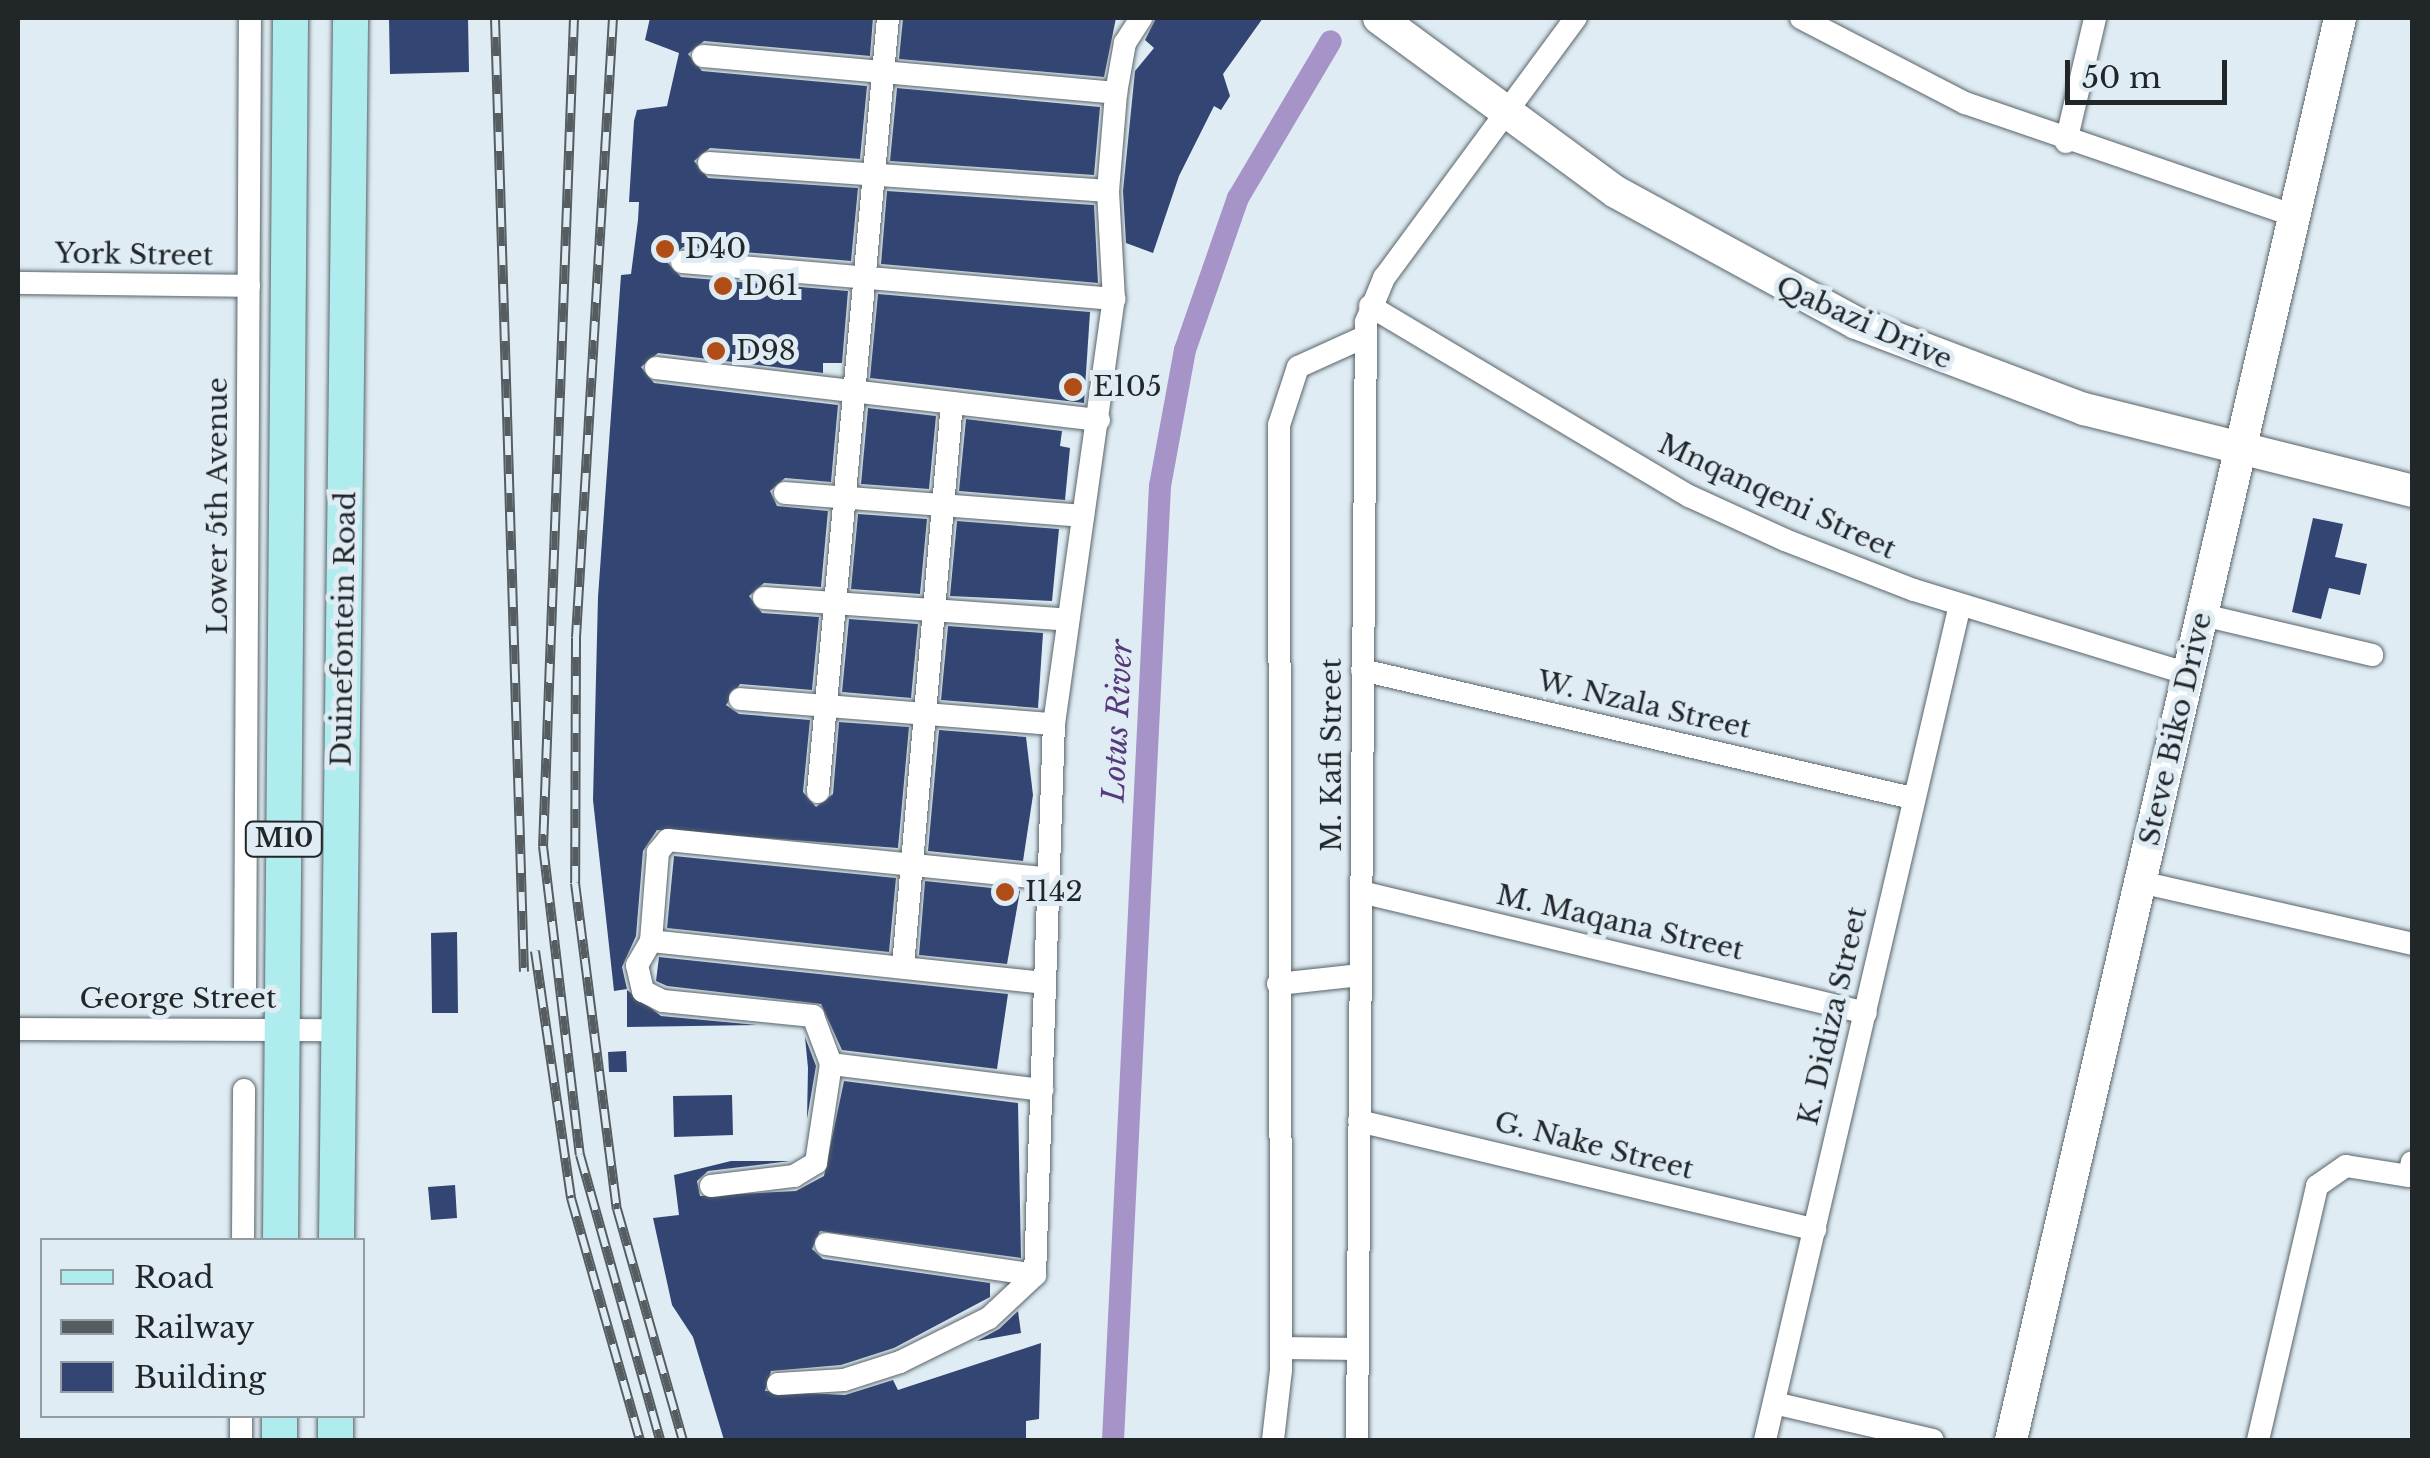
<!DOCTYPE html>
<html>
<head>
<meta charset="utf-8">
<style>
  body { margin:0 }
  #map { position:relative; width:2430px; height:1458px; overflow:hidden; background:#dfecf3; font-family:"Libre Baskerville",serif }
  div>[style] { position:absolute }
  .canal>* { height:22px; margin:-11px; padding:0 11px; transform-origin:11px; border-radius:11px; background:#a693c8 }
  .building>* { inset:0; background:#334573 }
  .roads { filter:drop-shadow(0 0 2px #59646a) drop-shadow(0 0 2px #59646a) }
  .street>* { height:22px; margin:-11px; padding:0 11px; transform-origin:11px; border-radius:11px; background:#fff }
  .secondary>* { height:32px; margin:-16px; padding:0 16px; transform-origin:16px; border-radius:16px; background:#fff }
  .primary>* { height:35px; margin:-17.5px; padding:0 17.5px; transform-origin:17.5px; border-radius:17.5px; background:#aeeced }
  .rail>* { height:10px; margin-top:-5px; transform-origin:0; background:repeating-linear-gradient(90deg,#dfecf3 0 19px,#565d61 0 38px); box-sizing:border-box; border-block:2px solid #565d61 }
  .dots>* { width:28px; height:28px; translate:-50% -50%; box-sizing:border-box; border:5px solid #dfecf3; border-radius:50% }
  span { translate:-50% -50%; white-space:nowrap; text-align:center; line-height:1.15; -webkit-text-stroke:10px #dfecf3; paint-order:stroke }
  .shield-label span { padding:2px 8px; background:#dfecf3; border:2px solid; border-radius:8px; -webkit-text-stroke-width:0 }
  .shield-label { font-size:25px; color:#212629; font-weight:700 }
  .poi-label { font-size:28px; color:#212629 }
  .left { translate:0 -50%; text-align:left }
  .street-label { font-size:28px; color:#212629 }
  .water-label { font-size:30px; color:#563a7c; font-style:italic }
  .frame { position:absolute; inset:0; border:20px solid #212629; pointer-events:none }
  .legend { position:absolute; left:40px; top:1238px; width:325px; height:180px; box-sizing:border-box; background:#dfecf3; border:2px solid #939da2; margin:0; padding:12px 18px; list-style:none; font-size:30px; color:#212629 }
  .legend li { display:flex; align-items:center; gap:20px; height:50px }
  .legend b { width:50px; border:2px solid #939da2 }
  .scale { position:absolute; left:2065px; top:60px; width:162px; height:45px; box-sizing:border-box; border:5px solid #212629; border-top:0; padding-left:12px; font-size:30px; line-height:35px; white-space:nowrap; color:#212629; -webkit-text-stroke:8px #dfecf3; paint-order:stroke }
</style>
</head>
<body>
<div id="map">
  <div class="canal">
    <i style="left:1113px;top:1440px;width:955px;rotate:-87.18deg"></i>
    <i style="left:1160px;top:486px;width:138px;rotate:-79.6deg"></i>
    <i style="left:1185px;top:350px;width:161px;rotate:-70.8deg"></i>
    <i style="left:1238px;top:198px;width:182px;rotate:-59.4deg"></i>
  </div>
  <div class="building">
    <i style="clip-path:polygon(389px 18px,468px 18px,469px 72px,390px 74px)"></i>
    <i style="clip-path:polygon(650px 18px,873px 18px,870px 56px,704px 41px,688px 54px,702px 71px,867px 86px,860px 159px,710px 148px,694px 161px,708px 178px,858px 188px,851px 261px,683px 247px,667px 262px,681px 277px,848px 291px,842px 363px,823px 363px,823px 373px,658px 353px,641px 367px,654px 383px,838px 405px,831px 482px,785px 478px,770px 491px,777px 506px,828px 511px,821px 587px,764px 583px,749px 596px,762px 613px,819px 617px,812px 690px,740px 684px,726px 705px,739px 714px,810px 720px,803px 792px,816px 807px,833px 794px,839px 722px,909px 727px,898px 848px,657px 830px,643px 851px,636px 936px,622px 967px,627px 989px,614px 991px,593px 800px,598px 597px,621px 275px,631px 274px,638px 220px,639px 202px,629px 202px,634px 121px,637px 110px,667px 106px,679px 53px,645px 40px)"></i>
    <i style="clip-path:polygon(903px 18px,1116px 18px,1104px 77px,899px 59px)"></i>
    <i style="clip-path:polygon(1156px 18px,1263px 18px,1223px 74px,1230px 96px,1221px 110px,1214px 106px,1179px 176px,1153px 253px,1126px 243px,1123px 191px,1135px 71px,1154px 48px,1145px 40px)"></i>
    <i style="clip-path:polygon(897px 88px,1100px 107px,1094px 175px,890px 161px)"></i>
    <i style="clip-path:polygon(887px 191px,1094px 205px,1098px 283px,881px 264px)"></i>
    <i style="clip-path:polygon(878px 294px,1090px 312px,1084px 403px,870px 378px)"></i>
    <i style="clip-path:polygon(868px 408px,936px 416px,929px 489px,861px 484px)"></i>
    <i style="clip-path:polygon(966px 419px,1062px 431px,1060px 446px,1070px 448px,1065px 500px,959px 491px)"></i>
    <i style="clip-path:polygon(858px 514px,927px 519px,920px 594px,851px 589px)"></i>
    <i style="clip-path:polygon(2313px 518px,2343px 524px,2335px 557px,2367px 564px,2360px 595px,2329px 588px,2321px 619px,2292px 612px)"></i>
    <i style="clip-path:polygon(957px 521px,1059px 529px,1052px 601px,950px 596px)"></i>
    <i style="clip-path:polygon(849px 619px,918px 624px,911px 698px,842px 692px)"></i>
    <i style="clip-path:polygon(948px 626px,1043px 633px,1038px 708px,941px 700px)"></i>
    <i style="clip-path:polygon(939px 730px,1026px 737px,1033px 795px,1023px 861px,928px 851px)"></i>
    <i style="clip-path:polygon(674px 856px,896px 878px,889px 952px,667px 928px)"></i>
    <i style="clip-path:polygon(925px 881px,1020px 891px,1007px 964px,919px 955px)"></i>
    <i style="clip-path:polygon(457px 932px,458px 1013px,432px 1013px,431px 933px)"></i>
    <i style="clip-path:polygon(659px 957px,1008px 994px,997px 1069px,842px 1050px,821px 1004px,667px 986px,656px 981px)"></i>
    <i style="clip-path:polygon(627px 990px,661px 1016px,757px 1025px,627px 1027px)"></i>
    <i style="clip-path:polygon(805px 1037px,816px 1066px,807px 1119px,808px 1068px)"></i>
    <i style="clip-path:polygon(626px 1051px,627px 1072px,609px 1072px,608px 1052px)"></i>
    <i style="clip-path:polygon(844px 1081px,1018px 1103px,1021px 1258px,820px 1231px,812px 1249px,823px 1259px,990px 1283px,990px 1297px,894px 1348px,841px 1365px,771px 1371px,765px 1391px,845px 1395px,893px 1380px,898px 1390px,1041px 1343px,1039px 1419px,1026px 1421px,1026px 1440px,724px 1440px,693px 1337px,672px 1305px,653px 1218px,679px 1215px,674px 1175px,731px 1161px,790px 1161px,708px 1171px,697px 1181px,700px 1196px,796px 1191px,824px 1176px)"></i>
    <i style="clip-path:polygon(732px 1095px,733px 1135px,674px 1137px,673px 1096px)"></i>
    <i style="clip-path:polygon(455px 1185px,457px 1218px,431px 1220px,428px 1187px)"></i>
    <i style="clip-path:polygon(1018px 1311px,1021px 1333px,977px 1341px,999px 1329px)"></i>
  </div>
  <div class="roads">
    <div class="street">
      <i style="left:1801px;top:18px;width:185px;rotate:27.4deg"></i>
      <i style="left:1965px;top:103px;width:349px;rotate:18.9deg"></i>
      <i style="left:703px;top:56px;width:415px;rotate:5.1deg"></i>
      <i style="left:2066px;top:142px;width:127px;rotate:-76.8deg"></i>
      <i style="left:709px;top:163px;width:400px;rotate:4deg"></i>
      <i style="left:682px;top:262px;width:434px;rotate:4.9deg"></i>
      <i style="left:18px;top:283px;width:231px;rotate:0.7deg"></i>
      <i style="left:1370px;top:306px;width:371px;rotate:30.8deg"></i>
      <i style="left:1689px;top:496px;width:106px;rotate:24.6deg"></i>
      <i style="left:1785px;top:540px;width:138px;rotate:21.2deg"></i>
      <i style="left:1914px;top:590px;width:288px;rotate:17deg"></i>
      <i style="left:656px;top:368px;width:446px;rotate:6.7deg"></i>
      <i style="left:785px;top:493px;width:299px;rotate:4.4deg"></i>
      <i style="left:764px;top:598px;width:305px;rotate:4.1deg"></i>
      <i style="left:2203px;top:615px;width:174px;rotate:13.3deg"></i>
      <i style="left:1362px;top:670px;width:565px;rotate:13.1deg"></i>
      <i style="left:740px;top:699px;width:315px;rotate:4.6deg"></i>
      <i style="left:818px;top:792px;width:777px;rotate:-84.83deg"></i>
      <i style="left:1042px;top:878px;width:376px;rotate:-174.2deg"></i>
      <i style="left:668px;top:840px;width:16px;rotate:130deg"></i>
      <i style="left:658px;top:852px;width:89px;rotate:94.5deg"></i>
      <i style="left:651px;top:941px;width:28px;rotate:120deg"></i>
      <i style="left:637px;top:965px;width:27px;rotate:77deg"></i>
      <i style="left:643px;top:991px;width:22px;rotate:27deg"></i>
      <i style="left:663px;top:1001px;width:151px;rotate:5.7deg"></i>
      <i style="left:813px;top:1016px;width:51px;rotate:69.4deg"></i>
      <i style="left:831px;top:1064px;width:213px;rotate:7deg"></i>
      <i style="left:2140px;top:882px;width:279px;rotate:12.8deg"></i>
      <i style="left:1361px;top:892px;width:519px;rotate:13.47deg"></i>
      <i style="left:651px;top:941px;width:393px;rotate:6.1deg"></i>
      <i style="left:903px;top:966px;width:565px;rotate:-85.03deg"></i>
      <i style="left:1278px;top:984px;width:83px;rotate:-6.2deg"></i>
      <i style="left:245px;top:994px;width:976px;rotate:-89.71deg"></i>
      <i style="left:18px;top:1029px;width:320px;rotate:0.2deg"></i>
      <i style="left:1359px;top:1121px;width:469px;rotate:13.4deg"></i>
      <i style="left:711px;top:1186px;width:84px;rotate:-6.9deg"></i>
      <i style="left:794px;top:1176px;width:26px;rotate:-31deg"></i>
      <i style="left:816px;top:1163px;width:100px;rotate:-81.4deg"></i>
      <i style="left:243px;top:1240px;width:150px;rotate:-89.6deg"></i>
      <i style="left:826px;top:1244px;width:211px;rotate:8.4deg"></i>
      <i style="left:1281px;top:1348px;width:77px;rotate:0.7deg"></i>
      <i style="left:778px;top:1384px;width:66px;rotate:-3.5deg"></i>
      <i style="left:844px;top:1380px;width:59px;rotate:-17.8deg"></i>
      <i style="left:900px;top:1362px;width:99px;rotate:-26.3deg"></i>
      <i style="left:989px;top:1318px;width:63px;rotate:-43.1deg"></i>
      <i style="left:1035px;top:1275px;width:551px;rotate:-88.03deg"></i>
      <i style="left:1054px;top:724px;width:429px;rotate:-82deg"></i>
      <i style="left:1114px;top:299px;width:108px;rotate:-93.2deg"></i>
      <i style="left:1108px;top:191px;width:98px;rotate:-85.3deg"></i>
      <i style="left:1116px;top:93px;width:51px;rotate:-79.8deg"></i>
      <i style="left:1125px;top:43px;width:30px;rotate:-57deg"></i>
      <i style="left:1774px;top:1403px;width:163px;rotate:13.1deg"></i>
      <i style="left:241px;top:1440px;width:24px;rotate:-90deg"></i>
      <i style="left:1273px;top:1440px;width:70px;rotate:-83.5deg"></i>
      <i style="left:1281px;top:1370px;width:945px;rotate:-90.12deg"></i>
      <i style="left:1279px;top:425px;width:61px;rotate:-71.9deg"></i>
      <i style="left:1298px;top:367px;width:72px;rotate:-24.4deg"></i>
      <i style="left:1357px;top:1440px;width:1118px;rotate:-89.54deg"></i>
      <i style="left:1366px;top:322px;width:48px;rotate:-67.8deg"></i>
      <i style="left:1384px;top:278px;width:323px;rotate:-53.6deg"></i>
      <i style="left:1765px;top:1440px;width:857px;rotate:-76.86deg"></i>
      <i style="left:2258px;top:1440px;width:261px;rotate:-76.9deg"></i>
      <i style="left:2317px;top:1186px;width:35px;rotate:-35deg"></i>
      <i style="left:2346px;top:1166px;width:64px;rotate:9deg"></i>
      <i style="left:2409px;top:1176px;width:14px;rotate:-78deg"></i>
    </div>
    <div class="secondary">
      <i style="left:1379px;top:18px;width:294px;rotate:36.3deg"></i>
      <i style="left:1616px;top:192px;width:273px;rotate:28.6deg"></i>
      <i style="left:1856px;top:323px;width:244px;rotate:20.7deg"></i>
      <i style="left:2084px;top:409px;width:338px;rotate:14deg"></i>
      <i style="left:2011px;top:1440px;width:1460px;rotate:-76.97deg"></i>
    </div>
    <div class="primary">
      <i style="left:280px;top:1240px;width:1222px;rotate:-89.53deg"></i>
      <i style="left:336px;top:1240px;width:1222px;rotate:-89.34deg"></i>
      <i style="left:279px;top:1440px;width:24px;rotate:-90deg"></i>
      <i style="left:335px;top:1440px;width:24px;rotate:-90deg"></i>
    </div>
  </div>
  <div class="rail">
    <i style="left:495px;top:18px;width:954px;rotate:88.26deg"></i>
    <i style="left:574px;top:18px;width:829px;rotate:92.14deg"></i>
    <i style="left:543px;top:846px;width:311px;rotate:83.2deg"></i>
    <i style="left:580px;top:1155px;width:296px;rotate:74.3deg"></i>
    <i style="left:613px;top:18px;width:621px;rotate:93.42deg"></i>
    <i style="left:576px;top:638px;width:245px;rotate:90.2deg"></i>
    <i style="left:575px;top:883px;width:329px;rotate:82.7deg"></i>
    <i style="left:617px;top:1209px;width:240px;rotate:74.1deg"></i>
    <i style="left:535px;top:951px;width:250px;rotate:81.7deg"></i>
    <i style="left:571px;top:1198px;width:252px;rotate:74.1deg"></i>
  </div>
  <div class="dots">
    <i style="left:665px;top:249px;background:#b04d16"></i>
    <i style="left:723px;top:286px;background:#b04d16"></i>
    <i style="left:716px;top:351px;background:#b04d16"></i>
    <i style="left:1073px;top:387px;background:#b04d16"></i>
    <i style="left:1005px;top:892px;background:#b04d16"></i>
  </div>
  <div class="shield-label">
    <span style="left:284px;top:839px">M10</span>
  </div>
  <div class="poi-label">
    <span class="left" style="left:685px;top:249px">D40</span>
    <span class="left" style="left:743px;top:286px">D61</span>
    <span class="left" style="left:736px;top:351px">D98</span>
    <span class="left" style="left:1093px;top:387px">E105</span>
    <span class="left" style="left:1025px;top:892px">I142</span>
  </div>
  <div class="street-label">
    <span style="left:134px;top:255px;rotate:1deg">York Street</span>
    <span style="left:1864px;top:323px;rotate:24deg">Qabazi Drive</span>
    <span style="left:1777px;top:497px;rotate:25deg">Mnqanqeni Street</span>
    <span style="left:218px;top:506px;rotate:-90deg">Lower 5th Avenue</span>
    <span style="left:344px;top:629px;rotate:-89deg">Duinefontein Road</span>
    <span style="left:1644px;top:705px;rotate:13deg">W. Nzala Street</span>
    <span style="left:2176px;top:729px;rotate:-77deg">Steve Biko Drive</span>
    <span style="left:1332px;top:755px;rotate:-90deg">M. Kafi Street</span>
    <span style="left:1620px;top:923px;rotate:13deg">M. Maqana Street</span>
    <span style="left:178px;top:999px">George Street</span>
    <span style="left:1833px;top:1016px;rotate:-77deg">K. Didiza Street</span>
    <span style="left:1594px;top:1146px;rotate:14deg">G. Nake Street</span>
  </div>
  <div class="water-label">
    <span style="left:1118px;top:721px;rotate:-87deg">Lotus River</span>
  </div>
  <div class="frame"></div>
  <ul class="legend">
  <li><b style="height:12px;background:#aeeced"></b>Road</li>
  <li><b style="height:12px;background:#565d61"></b>Railway</li>
  <li><b style="height:28px;background:#334573"></b>Building</li>
  </ul>
  <div class="scale">50 m</div>
</div>
</body>
</html>
